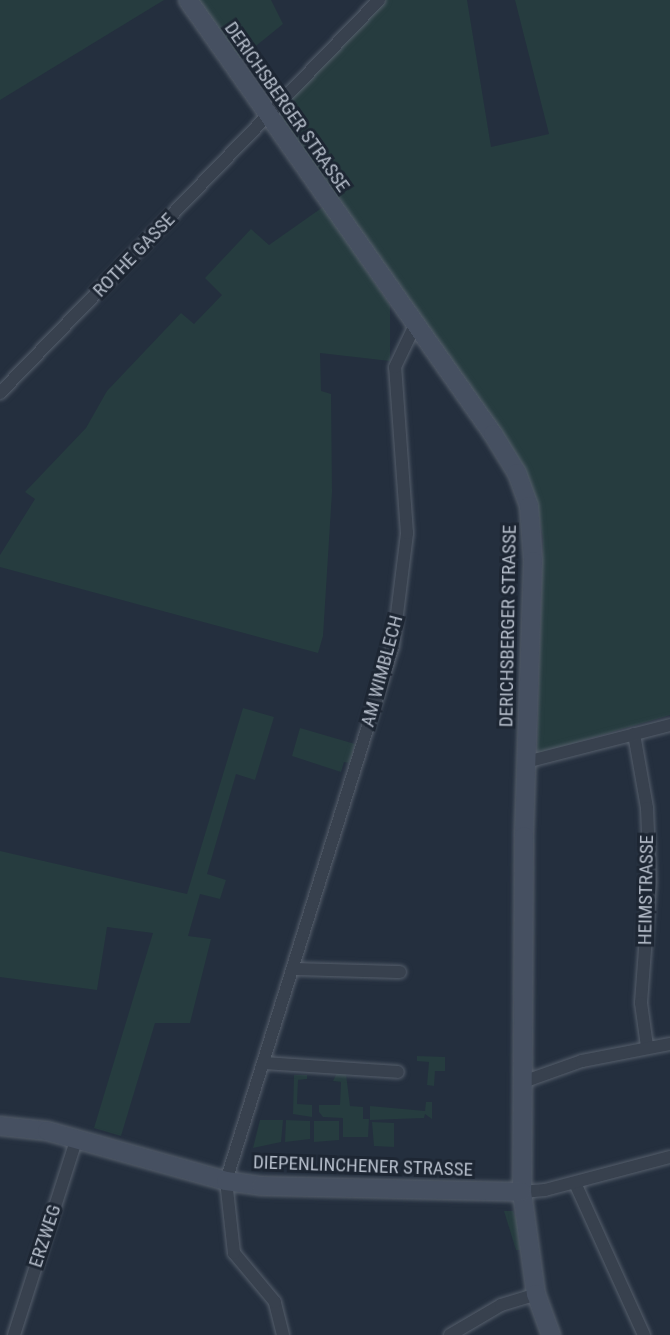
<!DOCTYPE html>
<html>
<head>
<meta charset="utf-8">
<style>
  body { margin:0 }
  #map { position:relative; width:670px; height:1335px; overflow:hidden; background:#242f3e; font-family:"Roboto Condensed",sans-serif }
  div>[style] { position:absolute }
  .green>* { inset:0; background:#263c3f }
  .roads { filter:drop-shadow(0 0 2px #565f6c) drop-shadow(0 0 2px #565f6c) }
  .street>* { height:12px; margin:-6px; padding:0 6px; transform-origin:6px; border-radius:6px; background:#38414e }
  .secondary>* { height:18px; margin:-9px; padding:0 9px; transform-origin:9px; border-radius:9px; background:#465061 }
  span { translate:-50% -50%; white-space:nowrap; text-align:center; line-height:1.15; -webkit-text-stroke:6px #1d2633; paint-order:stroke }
  .street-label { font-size:19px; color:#b4bcc9 }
</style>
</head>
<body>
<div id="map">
  <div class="green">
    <i style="clip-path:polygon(0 0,164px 0,0 100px)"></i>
    <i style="clip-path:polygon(195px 0,271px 0,283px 24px,236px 62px)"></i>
    <i style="clip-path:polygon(382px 0,467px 0,491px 147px,549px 134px,515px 0,670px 0,670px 715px,537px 754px,543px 539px,538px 509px,274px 114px)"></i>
    <i style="clip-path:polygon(323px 207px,390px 305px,390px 361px,320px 353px,321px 391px,331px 394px,332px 492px,323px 636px,318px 653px,0 567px,0 555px,35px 499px,25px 492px,86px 428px,107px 391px,181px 313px,194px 324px,222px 295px,205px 278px,251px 229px,269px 245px)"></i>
    <i style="clip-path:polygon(243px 708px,274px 717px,255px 780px,236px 774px,207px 874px,226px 880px,220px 899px,200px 894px,188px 936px,211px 939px,190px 1023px,155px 1023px,121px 1136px,94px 1128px,153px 933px,107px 927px,97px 990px,0 977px,0 851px,187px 894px)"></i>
    <i style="clip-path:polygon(300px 728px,355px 744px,350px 763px,344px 762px,341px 772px,292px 756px)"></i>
    <i style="clip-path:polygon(417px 1056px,445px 1057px,445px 1071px,435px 1071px,434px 1086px,427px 1085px,429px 1062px,417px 1061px)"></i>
    <i style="clip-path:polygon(337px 1073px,346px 1074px,350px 1106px,363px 1107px,363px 1119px,369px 1119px,368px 1137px,343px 1137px,343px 1118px,323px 1117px,319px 1112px,319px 1105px,340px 1105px,341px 1082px,333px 1081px)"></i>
    <i style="clip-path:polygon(294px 1075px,307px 1075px,307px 1079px,298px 1080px,297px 1104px,312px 1105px,312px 1117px,293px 1114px)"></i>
    <i style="clip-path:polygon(426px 1102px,432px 1102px,432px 1119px,425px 1114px,424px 1118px,370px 1120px,370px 1106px,425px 1111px)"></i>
    <i style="clip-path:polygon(260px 1120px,283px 1120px,281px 1142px,253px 1148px)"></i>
    <i style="clip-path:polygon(286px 1120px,310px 1121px,310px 1139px,285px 1142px)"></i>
    <i style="clip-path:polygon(314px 1121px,339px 1121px,339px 1140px,314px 1142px)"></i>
    <i style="clip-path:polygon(372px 1122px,394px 1123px,394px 1147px,374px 1146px)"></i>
    <i style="clip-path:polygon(504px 1211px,513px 1211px,517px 1220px,520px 1250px,516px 1250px)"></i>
  </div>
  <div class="roads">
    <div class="street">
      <i style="left:0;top:393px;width:546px;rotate:-46.04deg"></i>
      <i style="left:634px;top:734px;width:75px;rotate:80deg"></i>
      <i style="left:647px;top:808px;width:75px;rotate:87.7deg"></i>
      <i style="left:650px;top:883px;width:120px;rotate:94.3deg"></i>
      <i style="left:641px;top:1003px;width:43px;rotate:82.1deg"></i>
      <i style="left:526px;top:762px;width:149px;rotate:-14.4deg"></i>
      <i style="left:293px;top:969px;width:107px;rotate:1.6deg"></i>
      <i style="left:264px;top:1063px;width:134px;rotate:3.8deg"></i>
      <i style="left:520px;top:1083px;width:66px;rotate:-19.5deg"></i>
      <i style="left:582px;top:1061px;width:90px;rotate:-10.9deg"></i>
      <i style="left:575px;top:1183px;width:167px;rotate:65.6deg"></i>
      <i style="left:522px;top:1192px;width:23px;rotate:-5deg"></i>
      <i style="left:545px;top:1190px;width:129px;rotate:-14.8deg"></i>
      <i style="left:14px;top:1335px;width:207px;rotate:-72.3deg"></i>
      <i style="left:283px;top:1335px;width:34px;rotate:-104deg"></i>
      <i style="left:275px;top:1302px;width:64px;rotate:-129.9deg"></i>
      <i style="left:234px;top:1253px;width:72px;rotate:-96.3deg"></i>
      <i style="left:226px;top:1181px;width:560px;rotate:-72.66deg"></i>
      <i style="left:393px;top:646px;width:114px;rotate:-82.9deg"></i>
      <i style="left:407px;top:533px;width:166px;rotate:-94.1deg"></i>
      <i style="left:395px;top:367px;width:47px;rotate:-64.5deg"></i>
      <i style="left:450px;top:1335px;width:59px;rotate:-30.5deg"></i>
      <i style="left:501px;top:1305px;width:37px;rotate:-17deg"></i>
    </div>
    <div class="secondary">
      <i style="left:188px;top:0;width:530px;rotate:54.9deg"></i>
      <i style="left:493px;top:434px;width:46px;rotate:58.4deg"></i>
      <i style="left:517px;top:473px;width:35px;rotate:70deg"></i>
      <i style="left:529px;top:506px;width:55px;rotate:85.8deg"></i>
      <i style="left:533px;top:561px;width:275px;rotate:91.9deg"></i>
      <i style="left:524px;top:836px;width:356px;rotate:90.3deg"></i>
      <i style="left:522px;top:1192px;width:103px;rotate:82.2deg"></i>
      <i style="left:536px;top:1294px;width:44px;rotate:69.9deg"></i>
      <i style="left:0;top:1126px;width:47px;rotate:6.1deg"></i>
      <i style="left:47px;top:1131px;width:186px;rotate:15.6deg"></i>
      <i style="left:226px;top:1181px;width:35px;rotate:8deg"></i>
      <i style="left:261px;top:1186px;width:261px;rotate:1.3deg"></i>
    </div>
  </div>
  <div class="street-label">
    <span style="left:287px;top:107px;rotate:55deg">DERICHSBERGER STRASSE</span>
    <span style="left:134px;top:255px;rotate:-46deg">ROTHE GASSE</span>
    <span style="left:508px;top:626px;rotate:-89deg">DERICHSBERGER STRASSE</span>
    <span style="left:382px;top:671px;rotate:-75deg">AM WIMBLECH</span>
    <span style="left:646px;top:890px;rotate:-89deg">HEIMSTRASSE</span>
    <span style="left:363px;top:1166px;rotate:2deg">DIEPENLINCHENER STRASSE</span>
    <span style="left:45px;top:1236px;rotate:-72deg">ERZWEG</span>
  </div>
</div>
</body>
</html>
